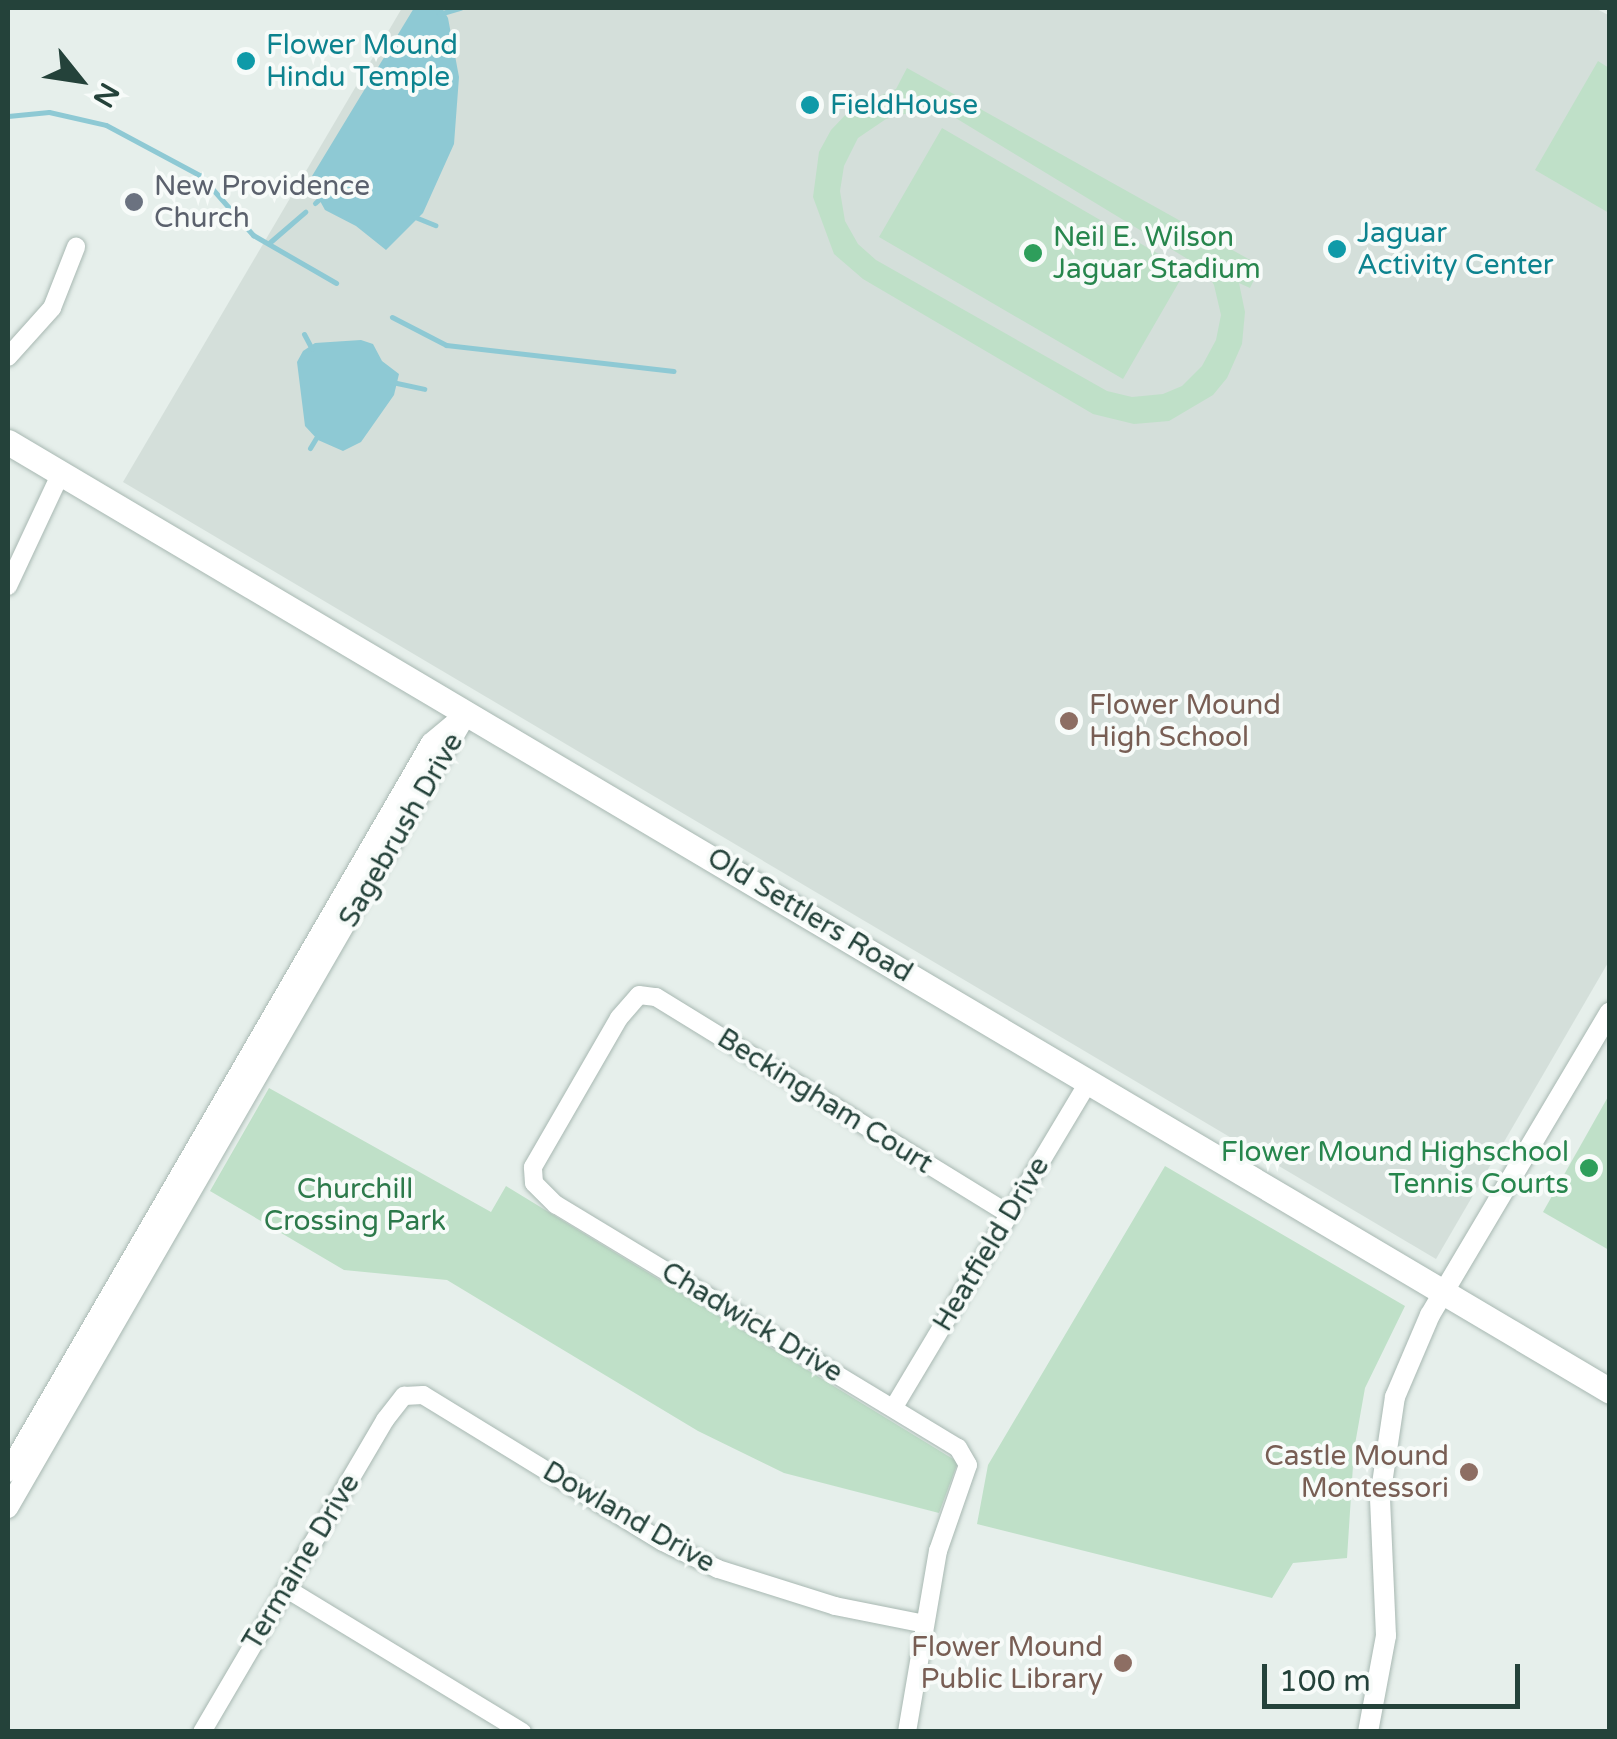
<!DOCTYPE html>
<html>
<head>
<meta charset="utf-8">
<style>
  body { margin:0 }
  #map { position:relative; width:1617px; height:1739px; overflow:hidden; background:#e6efeb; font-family:"Varela Round",sans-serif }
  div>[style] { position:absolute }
  .built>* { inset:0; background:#d4dfda }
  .green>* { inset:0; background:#bfe0c8 }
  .water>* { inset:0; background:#8ec9d4 }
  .stream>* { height:5px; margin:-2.5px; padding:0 2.5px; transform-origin:2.5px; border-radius:2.5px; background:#8ec9d4 }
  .roads { filter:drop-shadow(0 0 2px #a8b8b2) drop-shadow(0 0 2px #a8b8b2) }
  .minor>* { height:18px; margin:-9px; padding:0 9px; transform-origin:9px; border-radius:9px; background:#fff }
  .tertiary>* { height:20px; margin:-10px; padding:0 10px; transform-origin:10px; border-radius:10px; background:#fff }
  .secondary>* { height:25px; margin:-12.5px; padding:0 12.5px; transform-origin:12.5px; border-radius:12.5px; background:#fff }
  .dots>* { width:28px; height:28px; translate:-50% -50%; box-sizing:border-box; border:5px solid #f7fbf9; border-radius:50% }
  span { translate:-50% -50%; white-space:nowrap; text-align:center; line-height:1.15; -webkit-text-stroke:8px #f7fbf9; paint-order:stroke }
  .culture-label { font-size:28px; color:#0d838f }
  .left { translate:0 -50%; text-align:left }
  .worship-label { font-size:28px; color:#5b616d }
  .leisure-label { font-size:28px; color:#27864d }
  .right { translate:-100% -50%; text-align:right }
  .education-label { font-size:28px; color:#785e54 }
  .street-label { font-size:28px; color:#24423a }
  .park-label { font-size:28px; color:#2d7a4b }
  .frame { position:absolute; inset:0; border:10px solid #24423a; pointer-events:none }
  .north { position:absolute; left:30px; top:30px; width:100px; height:100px; -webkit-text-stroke:8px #f7fbf9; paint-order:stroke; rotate:120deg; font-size:28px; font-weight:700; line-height:40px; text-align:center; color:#24423a }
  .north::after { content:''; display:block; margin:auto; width:35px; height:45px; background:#24423a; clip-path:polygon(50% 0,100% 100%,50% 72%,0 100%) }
  .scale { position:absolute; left:1262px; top:1664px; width:258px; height:45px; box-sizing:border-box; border:5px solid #24423a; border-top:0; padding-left:12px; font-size:30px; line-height:35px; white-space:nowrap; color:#24423a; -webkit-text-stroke:8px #f7fbf9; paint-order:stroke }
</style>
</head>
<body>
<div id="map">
  <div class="built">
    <i style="clip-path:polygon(402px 8px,1595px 8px,1610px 16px,1609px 961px,1436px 1259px,123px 482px)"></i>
  </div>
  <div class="green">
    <i style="clip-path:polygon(1598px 61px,1609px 68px,1609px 213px,1535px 170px)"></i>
    <i style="clip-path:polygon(evenodd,907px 68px,1261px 266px,1250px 288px,1239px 283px,1245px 312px,1242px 344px,1227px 378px,1213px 395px,1169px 421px,1134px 424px,1093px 414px,863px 279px,834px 254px,813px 197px,819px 152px,831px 130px,852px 108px,896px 89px,907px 68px,919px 110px,954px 117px,1204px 269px,1214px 285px,1221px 315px,1216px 340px,1202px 366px,1182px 386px,1163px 394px,1132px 397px,1107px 391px,876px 260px,858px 244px,845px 221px,840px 191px,844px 166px,858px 138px,886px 119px,919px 110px)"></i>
    <i style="clip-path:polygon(942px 128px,1186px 270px,1123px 379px,879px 237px)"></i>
    <i style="clip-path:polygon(269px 1088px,491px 1212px,506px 1186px,958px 1462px,939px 1513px,784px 1473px,698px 1431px,447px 1280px,344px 1270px,210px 1191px)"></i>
    <i style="clip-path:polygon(1609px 1095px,1609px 1250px,1543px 1212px)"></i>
    <i style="clip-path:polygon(1165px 1166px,1405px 1306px,1365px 1388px,1354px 1450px,1347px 1558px,1293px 1563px,1272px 1598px,977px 1524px,988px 1465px)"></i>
  </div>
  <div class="water">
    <i style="clip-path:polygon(414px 8px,442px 8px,448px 18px,459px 77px,454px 144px,423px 213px,386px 250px,356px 226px,325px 210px,309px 181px)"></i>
    <i style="clip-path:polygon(361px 340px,373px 344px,382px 361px,399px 374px,394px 395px,361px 442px,343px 451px,318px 440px,305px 426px,297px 362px,303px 351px,315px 343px)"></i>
  </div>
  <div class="stream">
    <i style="left:439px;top:14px;width:22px;rotate:-16deg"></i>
    <i style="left:8px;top:116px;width:41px;rotate:-5.6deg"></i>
    <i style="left:49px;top:112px;width:58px;rotate:12.8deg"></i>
    <i style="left:106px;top:125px;width:108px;rotate:28.2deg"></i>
    <i style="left:201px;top:176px;width:79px;rotate:48.6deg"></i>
    <i style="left:253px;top:235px;width:96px;rotate:30deg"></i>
    <i style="left:315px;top:203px;width:12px;rotate:-42deg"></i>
    <i style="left:415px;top:217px;width:22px;rotate:22deg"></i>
    <i style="left:269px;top:243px;width:48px;rotate:-40.7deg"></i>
    <i style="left:392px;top:317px;width:61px;rotate:27.4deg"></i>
    <i style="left:446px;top:345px;width:229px;rotate:6.5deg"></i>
    <i style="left:304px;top:334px;width:17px;rotate:62deg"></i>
    <i style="left:392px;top:382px;width:33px;rotate:12deg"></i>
    <i style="left:310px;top:448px;width:17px;rotate:-59deg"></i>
  </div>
  <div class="roads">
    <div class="minor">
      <i style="left:8px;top:357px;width:66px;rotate:-48.1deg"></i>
      <i style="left:52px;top:308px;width:66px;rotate:-68.5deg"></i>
      <i style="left:8px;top:586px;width:125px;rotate:-64.9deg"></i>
      <i style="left:894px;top:1407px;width:380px;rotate:-59.1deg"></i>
      <i style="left:287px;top:1589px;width:275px;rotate:31.3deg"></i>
      <i style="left:202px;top:1732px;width:362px;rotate:-59.6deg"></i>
      <i style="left:385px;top:1420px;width:31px;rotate:-52deg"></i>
      <i style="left:404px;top:1396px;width:19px;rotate:-3deg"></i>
      <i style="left:423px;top:1395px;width:281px;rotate:31.5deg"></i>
      <i style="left:663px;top:1542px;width:61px;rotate:26.1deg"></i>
      <i style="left:718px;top:1569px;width:123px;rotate:17.5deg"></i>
      <i style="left:835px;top:1606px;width:92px;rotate:11.3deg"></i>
      <i style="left:907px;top:1732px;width:184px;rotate:-80.3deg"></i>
      <i style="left:938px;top:1551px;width:91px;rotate:-70.8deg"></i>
      <i style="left:968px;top:1465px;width:20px;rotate:-120deg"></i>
      <i style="left:958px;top:1448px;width:470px;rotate:-148.8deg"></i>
      <i style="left:556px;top:1205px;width:31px;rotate:-135deg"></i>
      <i style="left:534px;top:1183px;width:16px;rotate:-94deg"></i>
      <i style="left:533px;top:1167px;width:172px;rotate:-60deg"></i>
      <i style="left:619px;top:1018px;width:30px;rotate:-49deg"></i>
      <i style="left:639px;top:995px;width:17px;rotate:7deg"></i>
      <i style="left:656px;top:997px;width:414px;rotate:31.6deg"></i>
    </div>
    <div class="tertiary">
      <i style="left:8px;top:1472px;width:843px;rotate:-59.88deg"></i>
      <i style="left:431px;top:743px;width:40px;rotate:-40deg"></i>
      <i style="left:8px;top:1508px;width:918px;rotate:-60deg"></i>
      <i style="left:1368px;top:1732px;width:98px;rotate:-79.4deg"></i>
      <i style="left:1386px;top:1636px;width:139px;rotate:-92.5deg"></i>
      <i style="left:1380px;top:1497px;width:101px;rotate:-81.5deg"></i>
      <i style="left:1395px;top:1397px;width:89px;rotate:-66.9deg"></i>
      <i style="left:1430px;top:1315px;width:352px;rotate:-59.3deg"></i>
    </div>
    <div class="secondary">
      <i style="left:8px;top:442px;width:1862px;rotate:30.64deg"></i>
    </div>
  </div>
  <div class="dots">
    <i style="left:246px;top:61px;background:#0f9aa8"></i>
    <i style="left:810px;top:105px;background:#0f9aa8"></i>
    <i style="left:134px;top:202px;background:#6b7280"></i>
    <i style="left:1337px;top:249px;background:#0f9aa8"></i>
    <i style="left:1033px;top:253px;background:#2e9e5b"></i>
    <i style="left:1069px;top:721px;background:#8d6e63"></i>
    <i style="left:1589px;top:1168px;background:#2e9e5b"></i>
    <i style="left:1469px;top:1472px;background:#8d6e63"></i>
    <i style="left:1123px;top:1663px;background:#8d6e63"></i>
  </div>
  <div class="culture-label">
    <span class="left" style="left:266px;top:61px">Flower Mound<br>Hindu Temple</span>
    <span class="left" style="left:830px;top:105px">FieldHouse</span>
    <span class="left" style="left:1357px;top:249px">Jaguar<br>Activity Center</span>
  </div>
  <div class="worship-label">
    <span class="left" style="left:154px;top:202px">New Providence<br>Church</span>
  </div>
  <div class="leisure-label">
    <span class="left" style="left:1053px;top:253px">Neil E. Wilson<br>Jaguar Stadium</span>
    <span class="right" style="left:1569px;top:1168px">Flower Mound Highschool<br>Tennis Courts</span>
  </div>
  <div class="education-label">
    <span class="left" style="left:1089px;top:721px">Flower Mound<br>High School</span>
    <span class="right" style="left:1449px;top:1472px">Castle Mound<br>Montessori</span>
    <span class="right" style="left:1103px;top:1663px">Flower Mound<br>Public Library</span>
  </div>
  <div class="street-label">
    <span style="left:401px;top:830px;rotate:-60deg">Sagebrush Drive</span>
    <span style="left:810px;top:915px;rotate:31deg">Old Settlers Road</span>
    <span style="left:825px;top:1101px;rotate:32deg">Beckingham Court</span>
    <span style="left:991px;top:1244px;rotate:-59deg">Heatfield Drive</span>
    <span style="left:752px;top:1322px;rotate:31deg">Chadwick Drive</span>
    <span style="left:629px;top:1517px;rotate:30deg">Dowland Drive</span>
    <span style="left:301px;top:1562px;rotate:-59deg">Termaine Drive</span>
  </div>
  <div class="park-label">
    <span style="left:355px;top:1205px">Churchill<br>Crossing Park</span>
  </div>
  <div class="frame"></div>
  <div class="north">N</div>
  <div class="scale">100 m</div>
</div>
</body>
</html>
